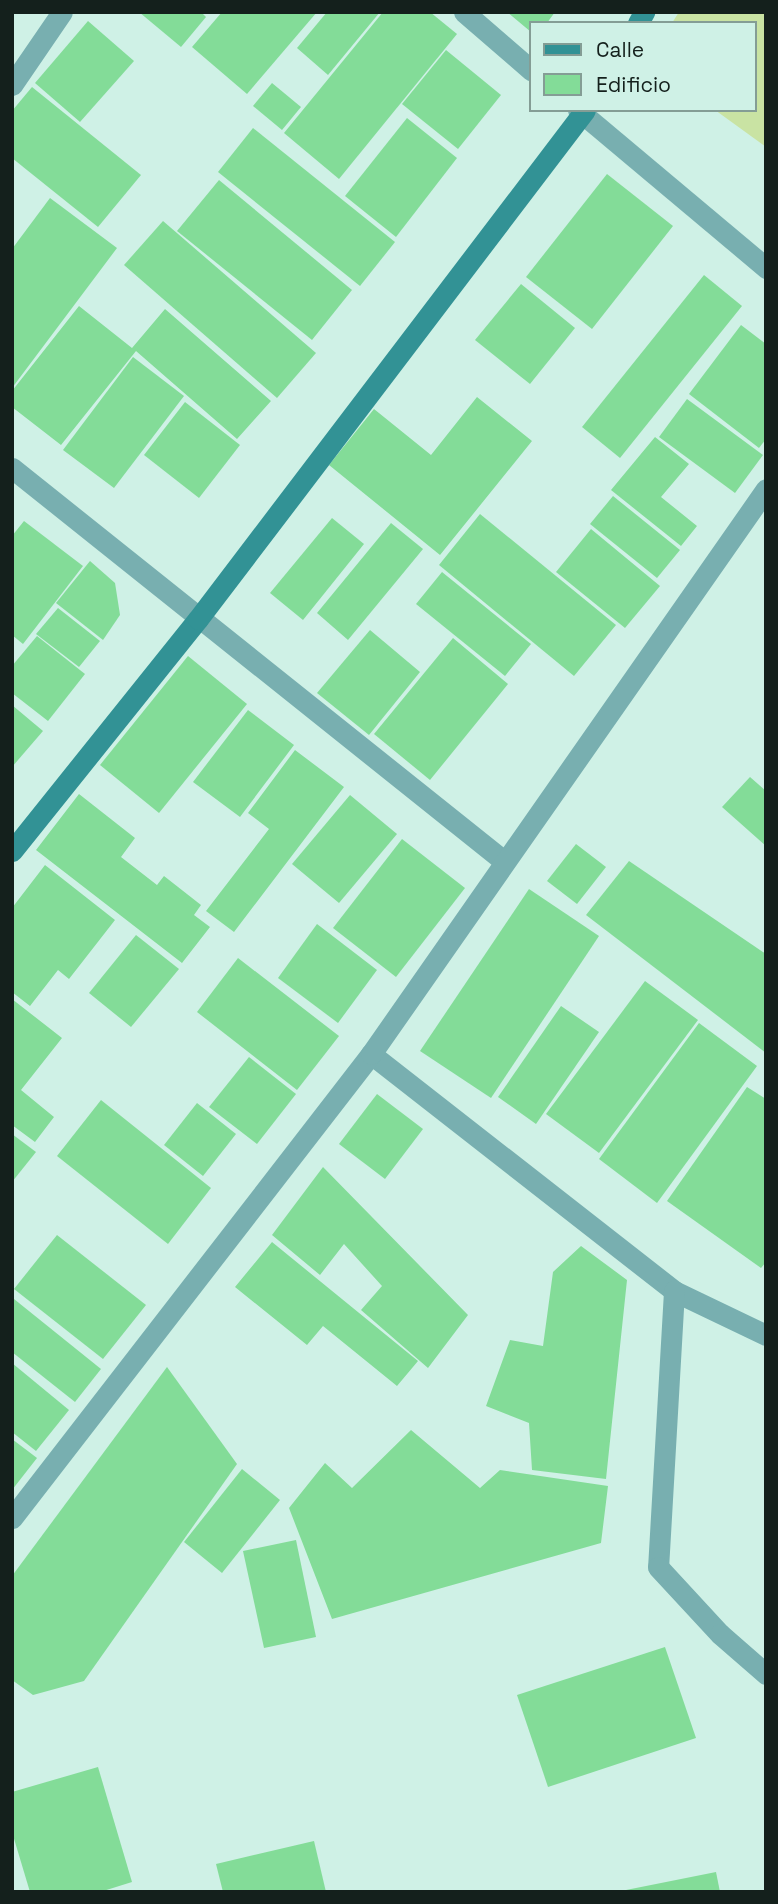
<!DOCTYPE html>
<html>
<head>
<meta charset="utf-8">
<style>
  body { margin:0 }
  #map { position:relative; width:778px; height:1904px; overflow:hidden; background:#cff1e6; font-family:"Space Grotesk",sans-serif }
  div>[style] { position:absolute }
  .green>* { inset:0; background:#c9e3a3 }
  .building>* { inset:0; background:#83dc98 }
  .street>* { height:21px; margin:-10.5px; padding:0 10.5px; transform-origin:10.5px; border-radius:10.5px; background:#78afb0 }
  .secondary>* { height:21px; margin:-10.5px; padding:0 10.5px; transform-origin:10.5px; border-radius:10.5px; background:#329295 }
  span { translate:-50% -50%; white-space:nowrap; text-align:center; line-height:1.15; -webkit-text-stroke:7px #cff1e6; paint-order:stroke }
  .frame { position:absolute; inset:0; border:14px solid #14201c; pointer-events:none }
  .legend { position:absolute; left:529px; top:21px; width:228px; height:91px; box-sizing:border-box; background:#cff1e6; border:2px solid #849d95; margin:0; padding:9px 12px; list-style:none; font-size:21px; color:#14201c }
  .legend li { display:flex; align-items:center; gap:14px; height:35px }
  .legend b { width:35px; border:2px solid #849d95 }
</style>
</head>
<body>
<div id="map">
  <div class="green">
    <i style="clip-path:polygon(679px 12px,766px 12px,766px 147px,715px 110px,755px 110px,755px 23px,672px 23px)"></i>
  </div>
  <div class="building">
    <i style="clip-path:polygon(139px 12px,201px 12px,206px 17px,181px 47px)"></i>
    <i style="clip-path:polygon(222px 12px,317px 12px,247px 94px,192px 47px)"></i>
    <i style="clip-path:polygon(327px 12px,380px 12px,328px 75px,297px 48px)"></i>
    <i style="clip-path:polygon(383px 12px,430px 12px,457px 34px,339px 179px,284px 133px)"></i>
    <i style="clip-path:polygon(507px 12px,555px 12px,547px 23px,531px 23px,531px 32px)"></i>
    <i style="clip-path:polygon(88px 21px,134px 61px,80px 122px,35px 83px)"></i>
    <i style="clip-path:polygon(446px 50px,501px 95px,458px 149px,402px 104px)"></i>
    <i style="clip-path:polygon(272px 83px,301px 107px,282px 130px,253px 106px)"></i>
    <i style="clip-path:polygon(32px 87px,141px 175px,98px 227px,12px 158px,12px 111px)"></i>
    <i style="clip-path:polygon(407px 118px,457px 158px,396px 237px,345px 196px)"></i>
    <i style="clip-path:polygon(253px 128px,395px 242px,360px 286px,218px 172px)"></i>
    <i style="clip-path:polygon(607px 174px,673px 226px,592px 329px,526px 277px)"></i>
    <i style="clip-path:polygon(219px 180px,352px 290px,312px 340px,177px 231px)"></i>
    <i style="clip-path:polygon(50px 198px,117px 248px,12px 388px,12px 249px)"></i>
    <i style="clip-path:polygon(163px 221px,316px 353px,277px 398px,124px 265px)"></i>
    <i style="clip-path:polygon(704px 275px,742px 306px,620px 458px,582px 427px)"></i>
    <i style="clip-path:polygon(521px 284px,575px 328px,530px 384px,475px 340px)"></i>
    <i style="clip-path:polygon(79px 306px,132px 348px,165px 309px,271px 401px,237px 439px,136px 351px,61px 445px,12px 407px,12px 391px)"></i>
    <i style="clip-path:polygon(741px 325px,766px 344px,766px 439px,759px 448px,689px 394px)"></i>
    <i style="clip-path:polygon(133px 357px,184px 396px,114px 488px,63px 450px)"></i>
    <i style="clip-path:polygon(477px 397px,532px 441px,440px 555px,329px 465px,374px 409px,431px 455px)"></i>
    <i style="clip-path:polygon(687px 399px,763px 455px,735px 493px,659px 437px)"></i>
    <i style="clip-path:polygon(185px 402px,240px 445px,199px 498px,144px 455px)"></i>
    <i style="clip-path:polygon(655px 437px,689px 464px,661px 497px,697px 526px,681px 546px,611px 490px)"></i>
    <i style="clip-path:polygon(613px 496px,680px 550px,657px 578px,590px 524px)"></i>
    <i style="clip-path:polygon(480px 514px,616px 625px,574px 676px,439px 565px)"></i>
    <i style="clip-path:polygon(332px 518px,364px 544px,303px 620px,270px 593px)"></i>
    <i style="clip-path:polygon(24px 521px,83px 566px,23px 644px,12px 635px,12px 536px)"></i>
    <i style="clip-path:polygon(391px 523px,423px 549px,348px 640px,317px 613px)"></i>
    <i style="clip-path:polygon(591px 529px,660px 586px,625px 628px,556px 572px)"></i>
    <i style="clip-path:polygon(90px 561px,115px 583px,120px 615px,103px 640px,56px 603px)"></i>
    <i style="clip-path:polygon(442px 572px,531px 644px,505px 676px,416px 604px)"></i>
    <i style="clip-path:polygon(58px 608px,100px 641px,79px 667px,36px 634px)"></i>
    <i style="clip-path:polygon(370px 630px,420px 672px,369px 735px,317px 693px)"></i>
    <i style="clip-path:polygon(37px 636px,85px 674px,48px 721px,12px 693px,12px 666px)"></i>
    <i style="clip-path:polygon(453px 638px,508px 684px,430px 780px,374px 734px)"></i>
    <i style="clip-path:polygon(188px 656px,247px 704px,159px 813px,100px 765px)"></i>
    <i style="clip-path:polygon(12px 705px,43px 731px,12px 767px)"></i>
    <i style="clip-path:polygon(248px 710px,294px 745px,240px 817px,193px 782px)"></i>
    <i style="clip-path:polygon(295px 750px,344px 787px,234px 932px,206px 911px,269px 829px,248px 813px)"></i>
    <i style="clip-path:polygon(750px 777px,766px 791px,766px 846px,722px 807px)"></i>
    <i style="clip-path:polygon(79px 794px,135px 838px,121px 857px,157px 885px,164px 876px,201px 905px,194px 915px,210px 927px,182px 963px,36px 850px)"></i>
    <i style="clip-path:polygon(350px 795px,397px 834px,339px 903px,292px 864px)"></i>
    <i style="clip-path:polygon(402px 839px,465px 888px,396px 977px,333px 928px)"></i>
    <i style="clip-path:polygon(576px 844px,606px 867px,577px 904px,547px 881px)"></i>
    <i style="clip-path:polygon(629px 861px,766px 954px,766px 1053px,586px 915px)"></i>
    <i style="clip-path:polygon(45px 865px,115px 920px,69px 979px,58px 970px,30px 1006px,12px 992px,12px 908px)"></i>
    <i style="clip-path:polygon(529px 889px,599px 936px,491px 1098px,420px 1051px)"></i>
    <i style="clip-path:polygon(317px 924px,377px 970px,338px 1023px,278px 978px)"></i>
    <i style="clip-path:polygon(136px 935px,179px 969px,131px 1027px,89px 993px)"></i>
    <i style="clip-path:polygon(238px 958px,339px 1036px,297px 1090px,197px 1012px)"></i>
    <i style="clip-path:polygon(645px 981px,698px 1020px,599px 1153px,546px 1114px)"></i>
    <i style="clip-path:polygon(12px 999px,62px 1038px,21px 1090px,54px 1117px,35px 1142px,12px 1125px)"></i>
    <i style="clip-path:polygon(561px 1006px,599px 1032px,536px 1124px,498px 1097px)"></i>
    <i style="clip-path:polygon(699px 1023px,757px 1066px,657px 1203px,599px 1159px)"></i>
    <i style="clip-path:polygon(249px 1057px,296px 1094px,257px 1144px,209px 1107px)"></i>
    <i style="clip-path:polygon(747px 1087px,766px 1099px,766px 1262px,761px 1268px,667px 1201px)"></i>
    <i style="clip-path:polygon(377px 1094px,423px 1129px,385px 1179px,339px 1144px)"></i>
    <i style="clip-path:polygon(101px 1100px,211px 1188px,168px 1244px,57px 1156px)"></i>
    <i style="clip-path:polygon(197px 1103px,236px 1134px,203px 1176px,164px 1145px)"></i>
    <i style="clip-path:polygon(12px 1134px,36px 1152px,12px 1182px)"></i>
    <i style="clip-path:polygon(323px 1167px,468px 1315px,428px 1368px,361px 1310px,382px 1286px,344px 1244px,320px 1275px,272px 1235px)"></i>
    <i style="clip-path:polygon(57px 1235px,146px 1305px,103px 1359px,14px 1289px)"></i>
    <i style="clip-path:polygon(272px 1242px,418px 1361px,397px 1386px,323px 1326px,307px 1345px,235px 1287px)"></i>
    <i style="clip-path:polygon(581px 1246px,627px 1280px,606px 1479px,532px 1470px,529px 1423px,486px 1406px,510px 1340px,543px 1346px,553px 1272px)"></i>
    <i style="clip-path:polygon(14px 1299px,101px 1369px,75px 1402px,12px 1352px)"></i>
    <i style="clip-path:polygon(12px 1363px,69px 1410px,36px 1451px,12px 1432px)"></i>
    <i style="clip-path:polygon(167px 1367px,237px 1464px,84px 1681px,33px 1695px,12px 1680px,12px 1576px)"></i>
    <i style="clip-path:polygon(411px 1430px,480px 1488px,500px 1470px,608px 1486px,601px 1543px,332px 1619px,289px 1508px,325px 1463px,352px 1488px)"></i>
    <i style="clip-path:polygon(12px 1439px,37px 1458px,12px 1490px)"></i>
    <i style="clip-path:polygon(242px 1469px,280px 1500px,222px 1573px,184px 1542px)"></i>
    <i style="clip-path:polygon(296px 1540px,316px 1637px,264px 1648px,243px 1551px)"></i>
    <i style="clip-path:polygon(665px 1647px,696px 1738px,548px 1787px,517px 1695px)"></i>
    <i style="clip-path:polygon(98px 1767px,132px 1882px,100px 1892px,30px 1892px,12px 1832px,12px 1792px)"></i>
    <i style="clip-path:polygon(314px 1841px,326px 1892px,223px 1892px,216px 1864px)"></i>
    <i style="clip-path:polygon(716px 1872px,720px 1892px,622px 1892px,621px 1891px)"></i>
  </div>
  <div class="street">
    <i style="left:464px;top:12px;width:89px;rotate:40.9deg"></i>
    <i style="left:12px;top:85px;width:88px;rotate:-55.6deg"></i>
    <i style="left:578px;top:110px;width:246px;rotate:40deg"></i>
    <i style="left:12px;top:468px;width:630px;rotate:38.62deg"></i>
    <i style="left:371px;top:1054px;width:385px;rotate:38deg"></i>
    <i style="left:674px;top:1291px;width:102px;rotate:25.6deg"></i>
    <i style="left:674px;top:1291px;width:276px;rotate:93.3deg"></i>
    <i style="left:658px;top:1567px;width:91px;rotate:47.2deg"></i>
    <i style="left:720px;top:1634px;width:61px;rotate:41deg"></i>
    <i style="left:12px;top:1518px;width:587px;rotate:-52.27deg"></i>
    <i style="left:371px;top:1054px;width:689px;rotate:-55.04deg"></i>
  </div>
  <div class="secondary">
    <i style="left:638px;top:23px;width:13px;rotate:-61deg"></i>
    <i style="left:12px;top:851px;width:297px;rotate:-51.3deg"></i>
    <i style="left:198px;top:619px;width:639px;rotate:-52.75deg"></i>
  </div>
  <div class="frame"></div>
  <ul class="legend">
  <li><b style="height:9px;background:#329295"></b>Calle</li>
  <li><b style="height:19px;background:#83dc98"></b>Edificio</li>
  </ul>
</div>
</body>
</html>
